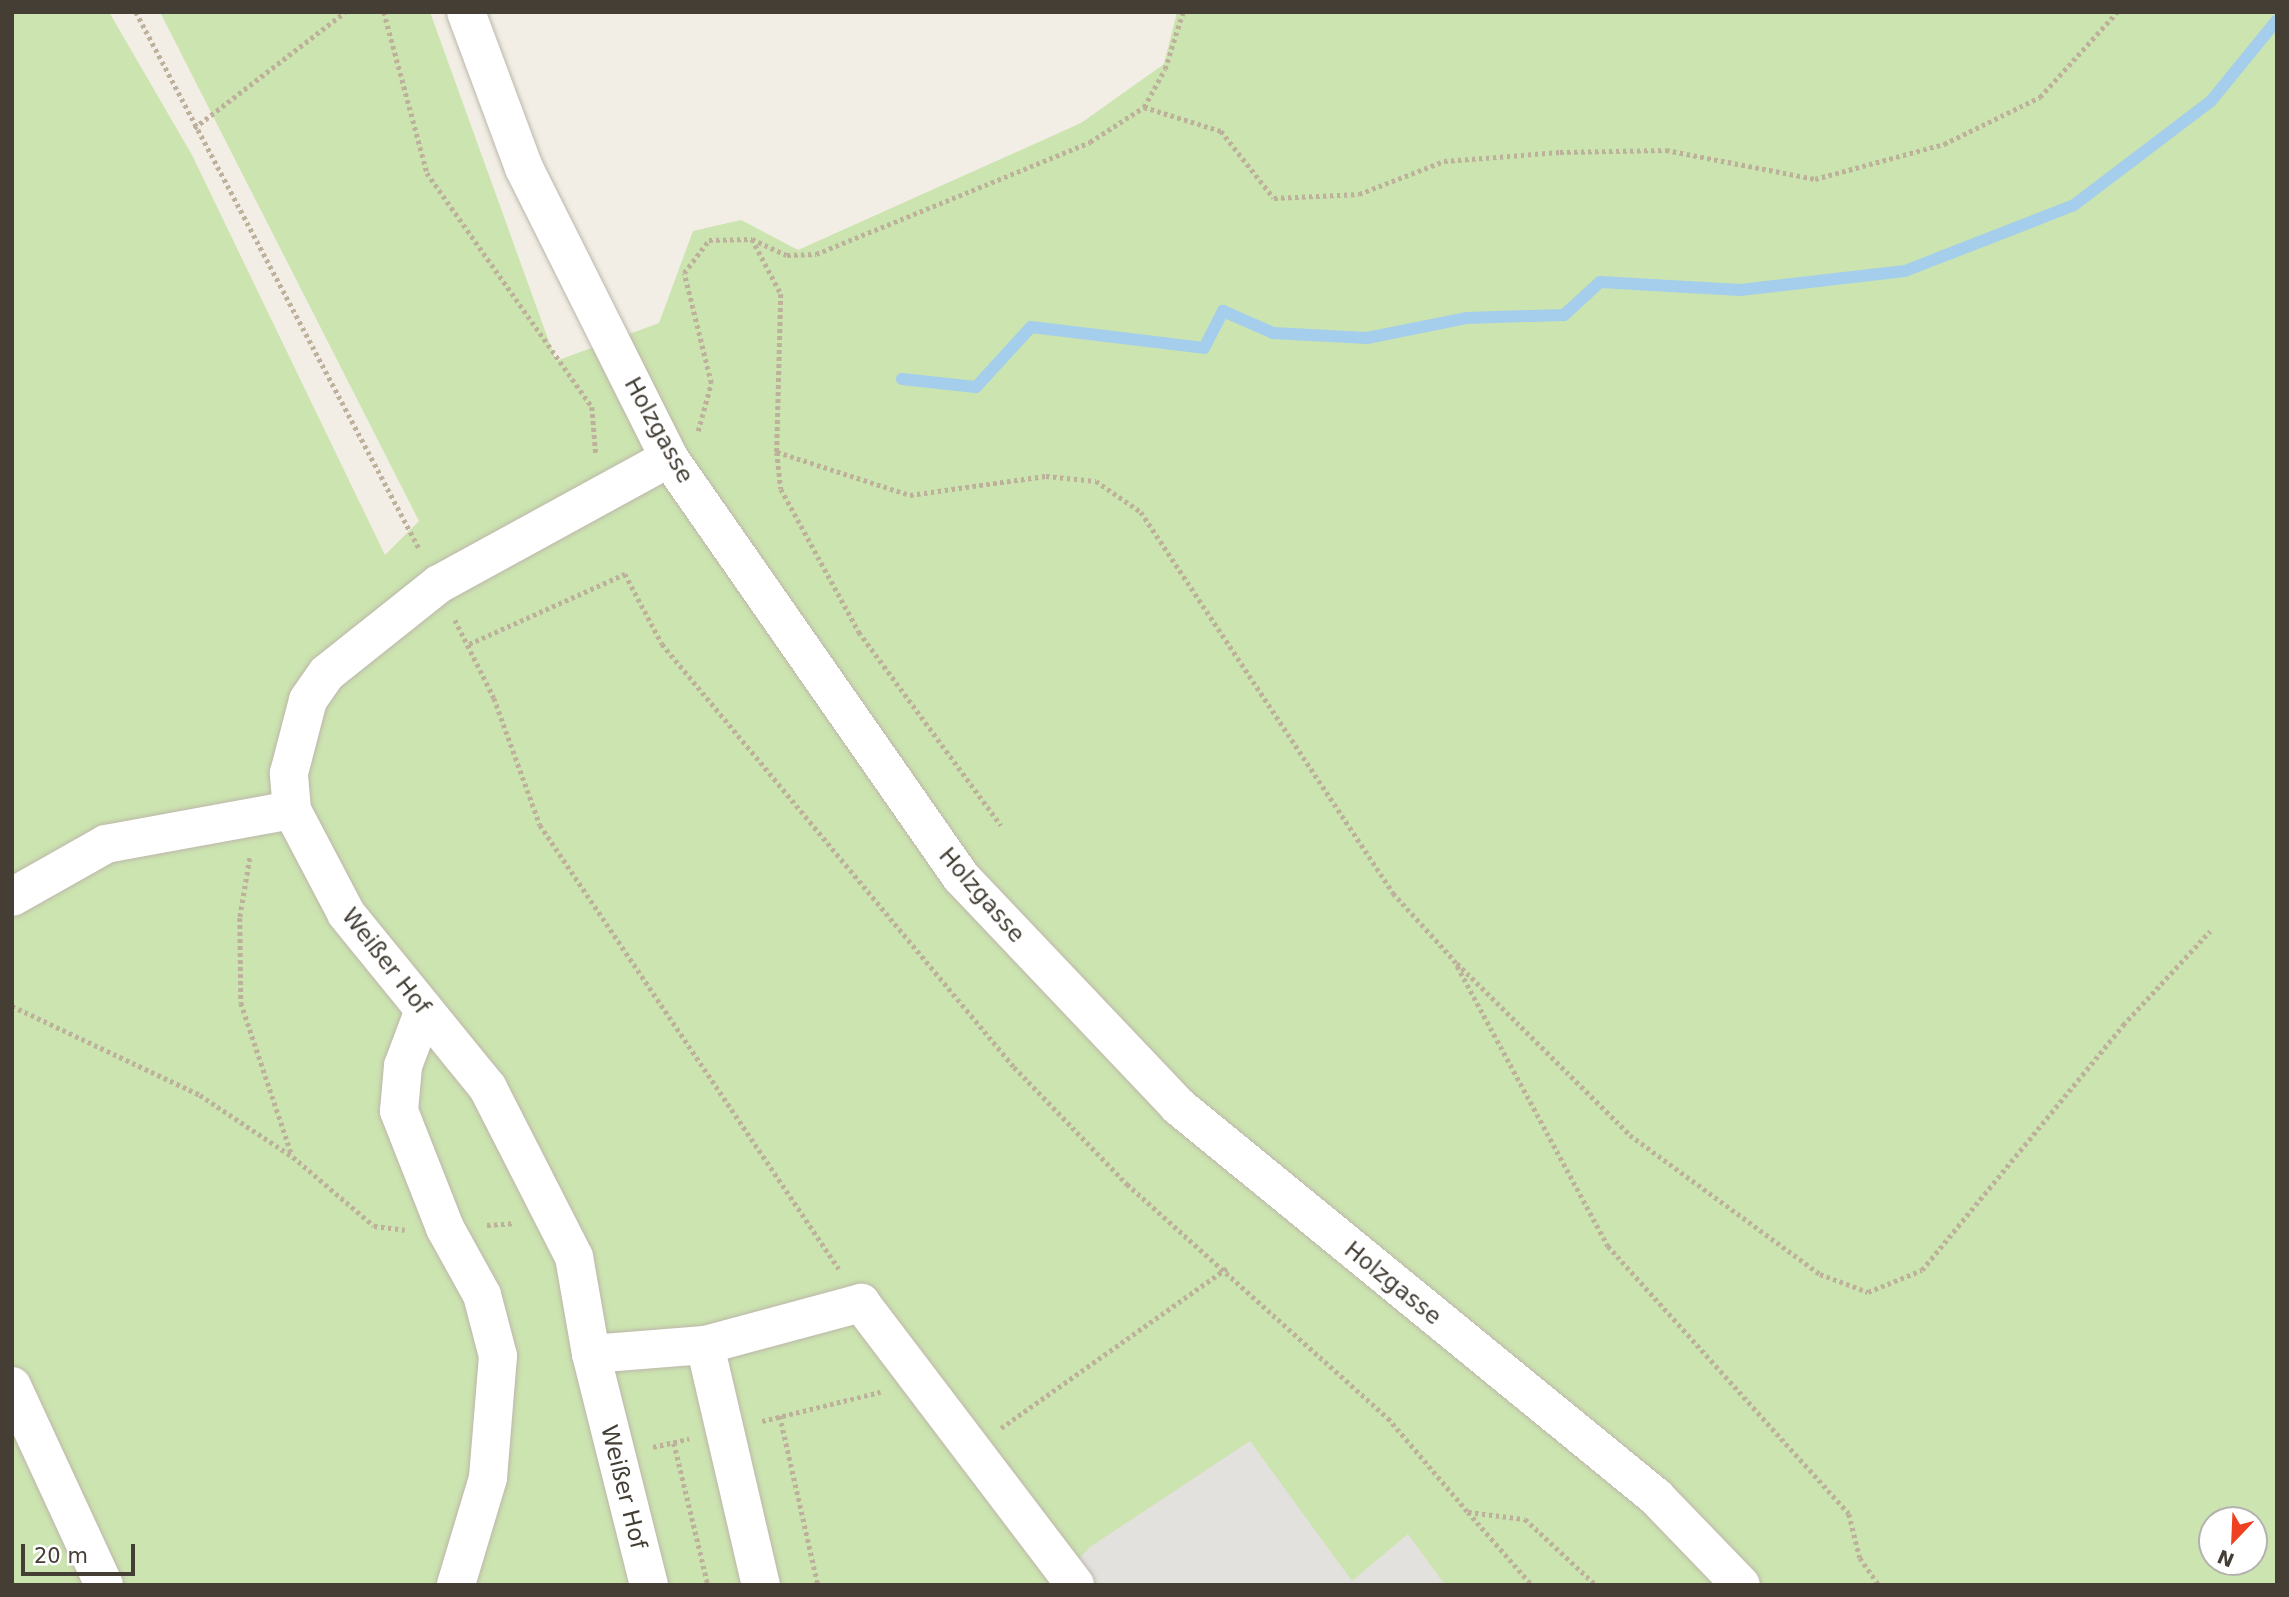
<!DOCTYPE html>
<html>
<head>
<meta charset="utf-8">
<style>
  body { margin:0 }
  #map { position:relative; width:2289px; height:1597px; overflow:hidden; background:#f2eee5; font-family:"DejaVu Sans",sans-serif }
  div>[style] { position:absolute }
  .green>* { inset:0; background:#cce4b0 }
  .parking>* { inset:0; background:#e3e1dd }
  .stream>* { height:12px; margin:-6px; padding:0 6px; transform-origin:6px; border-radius:6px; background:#a4ceeb }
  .path>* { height:4.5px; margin-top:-2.25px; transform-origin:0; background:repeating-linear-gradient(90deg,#bdb19b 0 3.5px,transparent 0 7px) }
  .roads { filter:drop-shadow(0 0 2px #bcb6a9) drop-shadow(0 0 2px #bcb6a9) }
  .minor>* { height:38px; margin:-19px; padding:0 19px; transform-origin:19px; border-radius:19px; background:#fff }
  span { translate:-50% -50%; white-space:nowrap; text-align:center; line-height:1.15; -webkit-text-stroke:6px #fff; paint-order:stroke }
  .street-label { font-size:23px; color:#443e35 }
  .frame { position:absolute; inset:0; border:14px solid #443e35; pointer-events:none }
  .north { position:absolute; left:2198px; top:1506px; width:70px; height:70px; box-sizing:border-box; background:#fff; border:2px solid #b4b2ae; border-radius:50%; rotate:203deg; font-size:19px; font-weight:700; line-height:28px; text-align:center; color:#443e35 }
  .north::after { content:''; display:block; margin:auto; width:24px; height:32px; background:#ed4121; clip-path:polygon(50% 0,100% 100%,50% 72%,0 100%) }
  .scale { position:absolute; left:21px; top:1544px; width:114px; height:32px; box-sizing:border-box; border:4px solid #443e35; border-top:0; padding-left:9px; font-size:21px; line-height:24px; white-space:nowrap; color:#443e35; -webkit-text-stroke:5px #fff; paint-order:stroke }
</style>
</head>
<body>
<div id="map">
  <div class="green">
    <i style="clip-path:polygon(evenodd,12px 12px,109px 12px,192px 155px,385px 555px,419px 521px,160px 12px,430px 12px,556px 361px,659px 323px,693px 231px,741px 220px,798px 250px,1081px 123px,1164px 64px,1177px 12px,2277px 12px,2277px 1585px,12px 1585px,12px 12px,2212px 1520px,2254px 1520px,2254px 1562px,2212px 1562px,2212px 1520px)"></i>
  </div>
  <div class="parking">
    <i style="clip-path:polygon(1250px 1441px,1352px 1581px,1408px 1534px,1445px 1585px,1069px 1585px,1063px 1577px,1090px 1547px)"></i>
  </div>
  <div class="stream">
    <i style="left:902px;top:379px;width:74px;rotate:6.2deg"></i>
    <i style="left:976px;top:387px;width:81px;rotate:-47.5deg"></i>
    <i style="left:1031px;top:327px;width:174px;rotate:6.9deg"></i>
    <i style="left:1204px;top:348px;width:42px;rotate:-62.8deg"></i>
    <i style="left:1223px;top:311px;width:55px;rotate:23.7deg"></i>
    <i style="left:1273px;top:333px;width:94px;rotate:3deg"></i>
    <i style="left:1367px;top:338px;width:101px;rotate:-11.4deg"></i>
    <i style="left:1466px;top:318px;width:98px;rotate:-1.8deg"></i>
    <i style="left:1564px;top:315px;width:49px;rotate:-42.5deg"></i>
    <i style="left:1600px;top:282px;width:140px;rotate:3.3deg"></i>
    <i style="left:1740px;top:290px;width:166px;rotate:-6.6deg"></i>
    <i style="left:1905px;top:271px;width:181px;rotate:-21.3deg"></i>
    <i style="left:2074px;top:205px;width:172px;rotate:-37.2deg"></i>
    <i style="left:2211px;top:101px;width:104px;rotate:-50.8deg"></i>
  </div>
  <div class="path">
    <i style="left:136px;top:12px;width:608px;rotate:62.17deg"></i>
    <i style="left:384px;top:12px;width:167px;rotate:75deg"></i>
    <i style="left:427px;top:173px;width:286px;rotate:54.8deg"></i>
    <i style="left:592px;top:407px;width:48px;rotate:85.2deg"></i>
    <i style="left:1144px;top:107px;width:81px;rotate:17.3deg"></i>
    <i style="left:1221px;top:131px;width:85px;rotate:51.7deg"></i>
    <i style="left:1274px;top:198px;width:85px;rotate:-2.7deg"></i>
    <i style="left:1359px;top:194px;width:91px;rotate:-21.2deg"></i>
    <i style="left:1444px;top:161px;width:116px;rotate:-4.4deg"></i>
    <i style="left:1560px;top:152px;width:106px;rotate:-1.1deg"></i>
    <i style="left:1666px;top:150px;width:152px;rotate:11deg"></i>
    <i style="left:1815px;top:179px;width:134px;rotate:-15.2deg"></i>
    <i style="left:1944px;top:144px;width:107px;rotate:-26.1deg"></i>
    <i style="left:2040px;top:97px;width:115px;rotate:-47.8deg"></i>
    <i style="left:194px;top:128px;width:190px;rotate:-37.5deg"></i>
    <i style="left:752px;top:239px;width:62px;rotate:62.2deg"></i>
    <i style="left:781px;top:294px;width:158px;rotate:91.5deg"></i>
    <i style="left:777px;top:452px;width:140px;rotate:17.9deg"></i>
    <i style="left:910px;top:495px;width:137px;rotate:-8deg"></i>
    <i style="left:1046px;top:476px;width:50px;rotate:5.7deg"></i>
    <i style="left:1096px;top:481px;width:55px;rotate:34.6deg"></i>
    <i style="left:1141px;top:512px;width:457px;rotate:56.5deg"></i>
    <i style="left:1393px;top:893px;width:91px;rotate:47.7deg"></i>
    <i style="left:1454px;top:960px;width:325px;rotate:61.7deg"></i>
    <i style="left:1608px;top:1246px;width:360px;rotate:48deg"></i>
    <i style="left:1849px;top:1514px;width:45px;rotate:76deg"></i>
    <i style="left:1860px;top:1558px;width:33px;rotate:55deg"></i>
    <i style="left:698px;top:431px;width:50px;rotate:-74.8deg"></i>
    <i style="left:711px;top:383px;width:113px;rotate:-103.8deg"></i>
    <i style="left:684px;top:273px;width:41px;rotate:-52.9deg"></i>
    <i style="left:709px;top:240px;width:43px;rotate:-1.3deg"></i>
    <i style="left:752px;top:239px;width:38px;rotate:25deg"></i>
    <i style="left:787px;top:255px;width:29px;rotate:-2deg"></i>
    <i style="left:816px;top:254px;width:296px;rotate:-22.2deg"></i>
    <i style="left:1090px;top:142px;width:64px;rotate:-32.9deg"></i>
    <i style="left:1144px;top:107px;width:43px;rotate:-61.1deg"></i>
    <i style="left:1165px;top:69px;width:60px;rotate:-72.5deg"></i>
    <i style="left:777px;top:452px;width:37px;rotate:84deg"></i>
    <i style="left:781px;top:489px;width:163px;rotate:61.4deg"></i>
    <i style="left:859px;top:632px;width:240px;rotate:53.7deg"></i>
    <i style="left:455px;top:620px;width:87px;rotate:63.4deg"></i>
    <i style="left:494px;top:698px;width:135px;rotate:70.1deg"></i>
    <i style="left:540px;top:825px;width:535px;rotate:56.04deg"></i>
    <i style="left:469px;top:644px;width:171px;rotate:-24.2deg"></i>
    <i style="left:625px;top:574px;width:79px;rotate:62.1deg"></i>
    <i style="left:662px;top:644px;width:550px;rotate:50.23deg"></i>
    <i style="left:1014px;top:1067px;width:163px;rotate:46deg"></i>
    <i style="left:1127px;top:1184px;width:351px;rotate:41.9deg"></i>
    <i style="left:1388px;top:1418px;width:123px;rotate:49.6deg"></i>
    <i style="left:1468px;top:1512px;width:57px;rotate:7deg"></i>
    <i style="left:1525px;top:1519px;width:97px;rotate:42.9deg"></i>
    <i style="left:250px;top:858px;width:61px;rotate:99.5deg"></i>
    <i style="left:240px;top:918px;width:85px;rotate:89.3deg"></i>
    <i style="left:241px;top:1003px;width:160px;rotate:71.5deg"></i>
    <i style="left:1457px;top:963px;width:244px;rotate:44.8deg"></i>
    <i style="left:1630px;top:1135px;width:235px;rotate:36.2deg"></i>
    <i style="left:1820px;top:1274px;width:51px;rotate:20.6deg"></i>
    <i style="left:1868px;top:1292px;width:58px;rotate:-22.2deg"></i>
    <i style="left:1922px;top:1270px;width:317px;rotate:-50.6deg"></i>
    <i style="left:2123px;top:1025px;width:128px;rotate:-47.2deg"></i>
    <i style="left:12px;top:1006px;width:208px;rotate:25.3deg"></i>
    <i style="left:200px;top:1095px;width:112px;rotate:33.7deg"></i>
    <i style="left:293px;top:1157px;width:106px;rotate:40.4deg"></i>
    <i style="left:374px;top:1226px;width:31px;rotate:7deg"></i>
    <i style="left:487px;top:1225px;width:26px;rotate:-4deg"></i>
    <i style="left:780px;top:1416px;width:173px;rotate:77.3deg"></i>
    <i style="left:762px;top:1421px;width:122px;rotate:-13.8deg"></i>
    <i style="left:1001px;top:1428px;width:277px;rotate:-35.3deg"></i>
    <i style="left:674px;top:1443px;width:146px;rotate:76.5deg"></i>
    <i style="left:653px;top:1447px;width:37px;rotate:-13deg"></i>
    <i style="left:1468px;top:1512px;width:97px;rotate:48.8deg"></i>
  </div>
  <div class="roads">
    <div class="minor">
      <i style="left:466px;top:12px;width:166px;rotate:69.6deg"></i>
      <i style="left:524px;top:168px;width:324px;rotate:63.4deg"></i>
      <i style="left:669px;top:458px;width:511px;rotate:55.13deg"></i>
      <i style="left:961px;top:877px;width:315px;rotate:46.5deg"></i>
      <i style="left:1178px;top:1106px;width:618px;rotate:39.28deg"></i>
      <i style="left:1656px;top:1497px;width:122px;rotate:46deg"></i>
      <i style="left:12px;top:897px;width:108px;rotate:-29.4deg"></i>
      <i style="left:106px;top:844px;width:189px;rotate:-10.4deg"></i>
      <i style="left:424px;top:1010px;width:60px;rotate:110.6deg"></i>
      <i style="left:403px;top:1066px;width:45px;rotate:95.1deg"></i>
      <i style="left:399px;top:1111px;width:126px;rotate:68.5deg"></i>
      <i style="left:445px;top:1228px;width:77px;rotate:61.1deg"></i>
      <i style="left:482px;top:1295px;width:63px;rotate:75.3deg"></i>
      <i style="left:498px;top:1356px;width:122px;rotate:94.7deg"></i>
      <i style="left:488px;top:1478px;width:112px;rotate:106.7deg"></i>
      <i style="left:705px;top:1345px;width:246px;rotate:76.9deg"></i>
      <i style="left:591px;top:1354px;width:114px;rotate:-4.5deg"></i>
      <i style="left:705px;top:1345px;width:162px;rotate:-15.1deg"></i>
      <i style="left:861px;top:1303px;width:354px;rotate:52.8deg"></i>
      <i style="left:12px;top:1386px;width:219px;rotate:65.2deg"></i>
      <i style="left:649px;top:1585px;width:238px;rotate:-104.1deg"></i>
      <i style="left:591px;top:1354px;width:98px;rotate:-99.9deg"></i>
      <i style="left:574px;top:1257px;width:190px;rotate:-117deg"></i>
      <i style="left:488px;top:1088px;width:225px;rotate:-129.1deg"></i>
      <i style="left:346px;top:913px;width:116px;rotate:-117.7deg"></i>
      <i style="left:292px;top:810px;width:37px;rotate:-95deg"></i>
      <i style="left:289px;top:773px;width:75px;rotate:-75.4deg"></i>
      <i style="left:308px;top:700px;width:33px;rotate:-55deg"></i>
      <i style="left:327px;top:673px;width:143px;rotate:-38.5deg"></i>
      <i style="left:439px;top:584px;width:262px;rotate:-28.7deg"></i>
    </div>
  </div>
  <div class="street-label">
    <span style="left:659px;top:430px;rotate:61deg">Holzgasse</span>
    <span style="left:982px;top:895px;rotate:49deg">Holzgasse</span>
    <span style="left:386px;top:961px;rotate:52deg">Weißer Hof</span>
    <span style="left:1393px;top:1283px;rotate:39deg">Holzgasse</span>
    <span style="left:624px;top:1487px;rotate:76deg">Weißer Hof</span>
  </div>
  <div class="frame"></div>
  <div class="north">N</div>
  <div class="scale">20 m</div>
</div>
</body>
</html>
